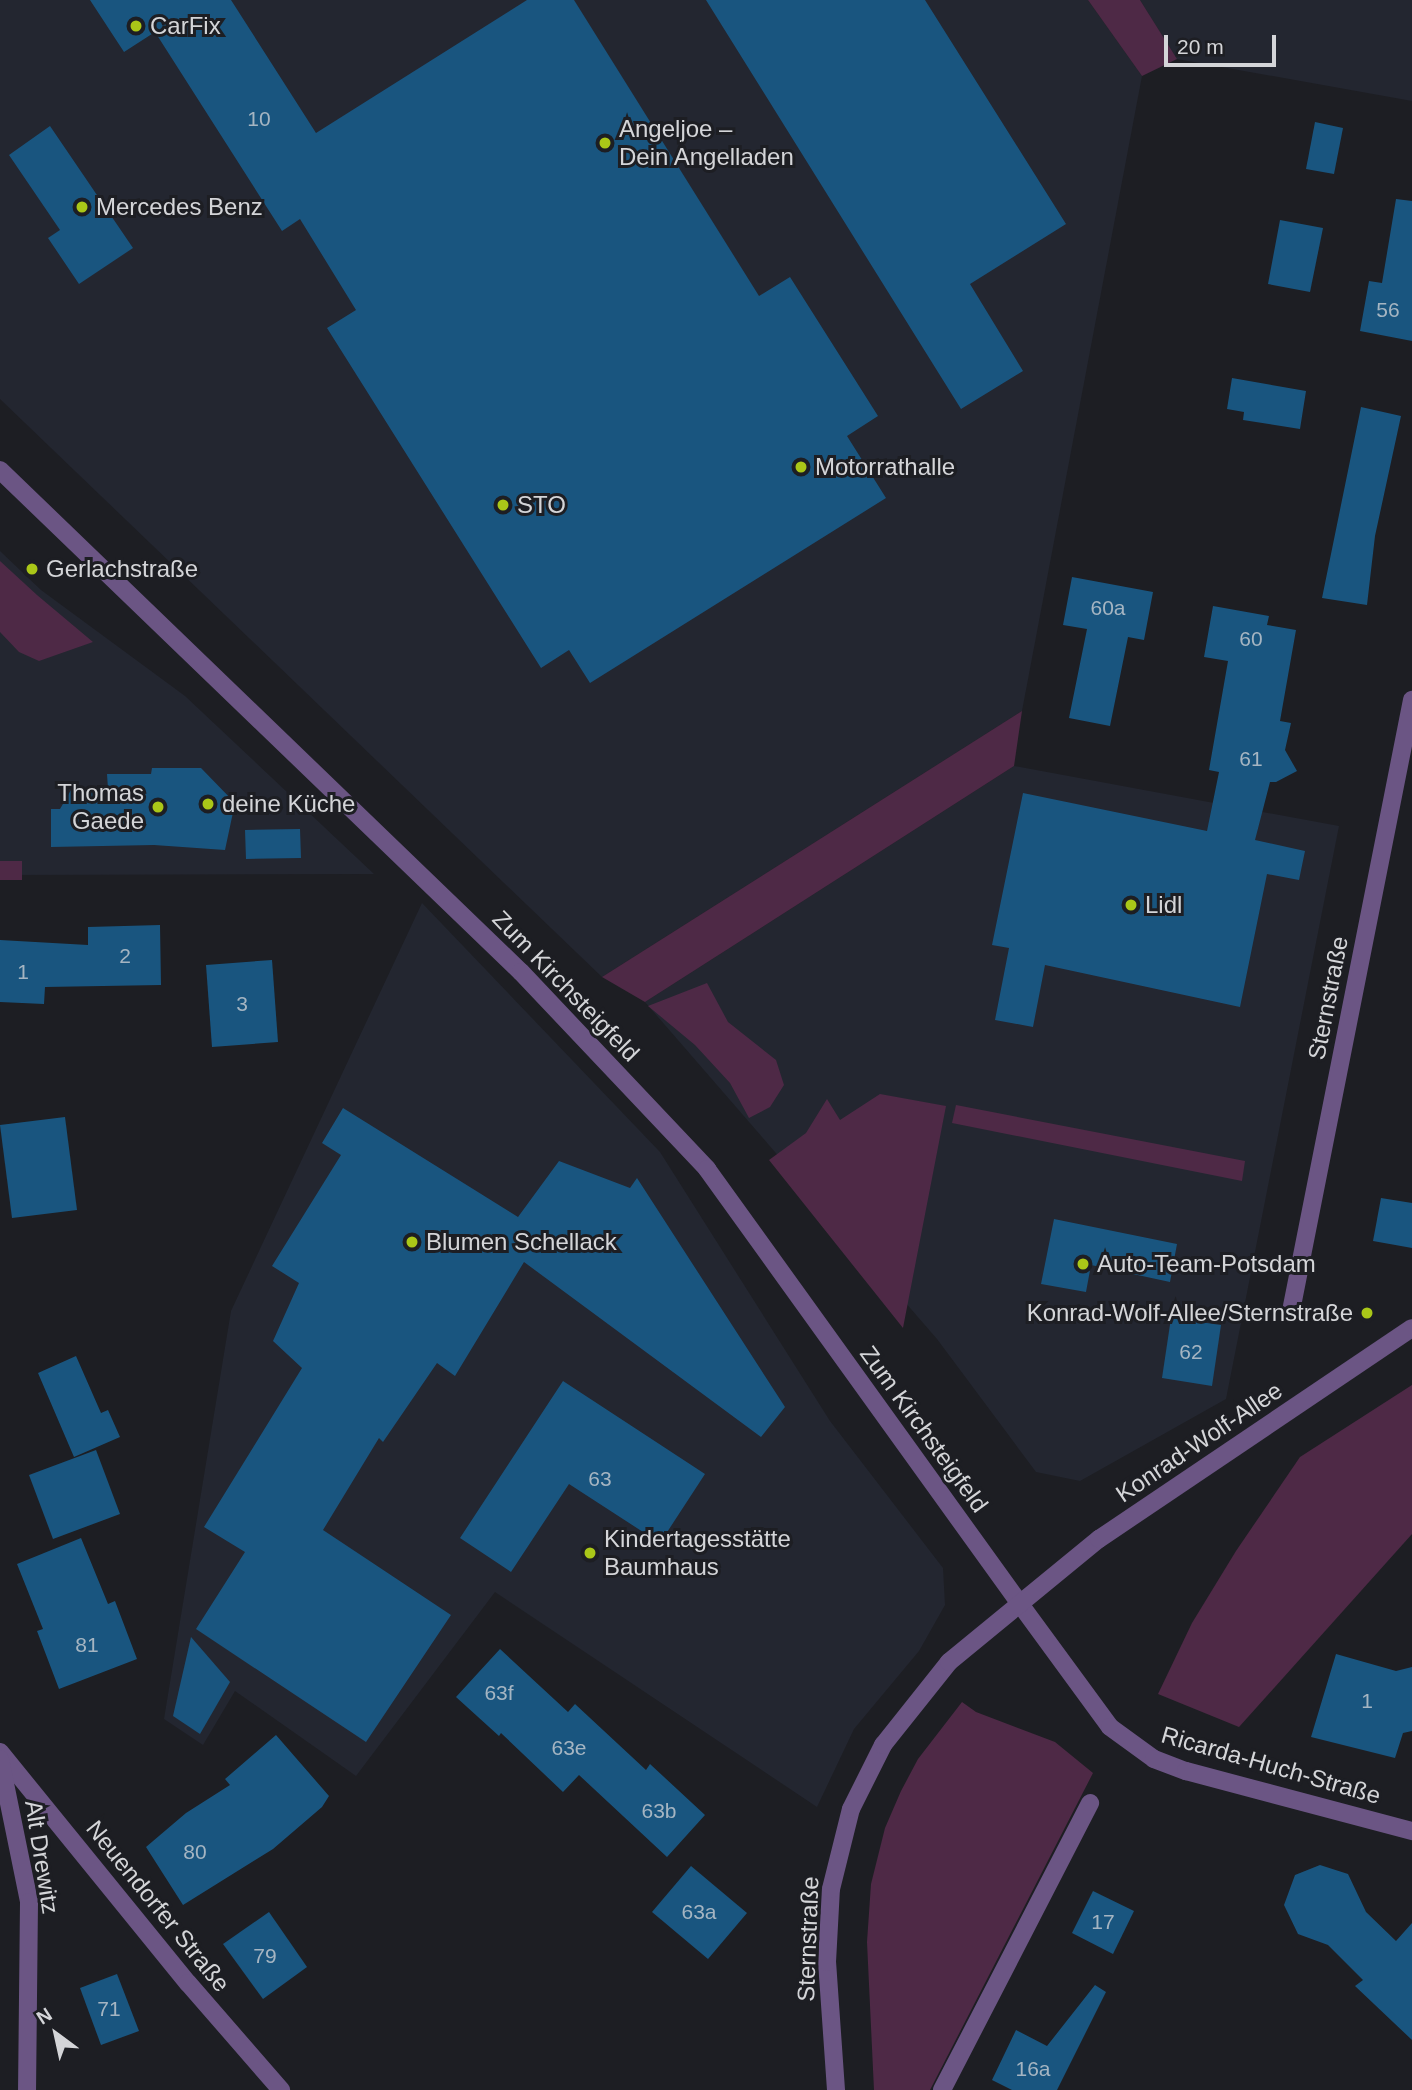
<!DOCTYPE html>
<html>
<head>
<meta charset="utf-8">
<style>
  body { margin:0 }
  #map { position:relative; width:1412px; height:2090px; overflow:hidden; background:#1d1e23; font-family:Helvetica,sans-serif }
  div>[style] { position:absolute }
  .built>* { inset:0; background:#232630 }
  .green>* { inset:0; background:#4e2946 }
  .building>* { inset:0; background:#19557f }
  .minor>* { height:18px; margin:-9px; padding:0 9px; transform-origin:9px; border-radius:9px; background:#6b5584 }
  .tertiary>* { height:18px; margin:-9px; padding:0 9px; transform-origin:9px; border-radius:9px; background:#6b5584 }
  .dots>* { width:19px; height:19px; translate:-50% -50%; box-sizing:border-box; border:4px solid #1d1e23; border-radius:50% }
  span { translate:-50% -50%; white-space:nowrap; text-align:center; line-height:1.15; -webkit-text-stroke:6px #1d1e23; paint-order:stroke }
  .number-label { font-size:21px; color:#a5b5c2 }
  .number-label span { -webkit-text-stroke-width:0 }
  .poi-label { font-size:24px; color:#d4d5d8 }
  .left { translate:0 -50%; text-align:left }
  .right { translate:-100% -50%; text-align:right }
  .street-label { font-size:24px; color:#d4d5d8 }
  .north { position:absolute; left:21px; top:1999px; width:70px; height:70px; -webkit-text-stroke:5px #1d1e23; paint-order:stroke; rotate:327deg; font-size:19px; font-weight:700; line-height:28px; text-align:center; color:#d4d5d8 }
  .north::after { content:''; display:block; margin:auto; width:24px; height:32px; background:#d4d5d8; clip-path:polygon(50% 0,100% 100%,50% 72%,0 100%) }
  .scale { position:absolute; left:1164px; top:35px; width:112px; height:32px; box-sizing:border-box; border:4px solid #d4d5d8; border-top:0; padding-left:9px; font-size:21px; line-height:24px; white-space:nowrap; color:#d4d5d8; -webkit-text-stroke:5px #1d1e23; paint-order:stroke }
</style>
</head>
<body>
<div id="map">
  <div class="built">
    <i style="clip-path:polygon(0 0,1088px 0,1142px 76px,1022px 711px,602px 977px,0 399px)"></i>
    <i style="clip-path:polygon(1140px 0,1412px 0,1412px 101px,1177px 59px)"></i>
    <i style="clip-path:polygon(0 551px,41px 590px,185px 696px,374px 874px,0 875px)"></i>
    <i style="clip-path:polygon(1014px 766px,1339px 826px,1226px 1399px,1080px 1481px,1036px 1472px,937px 1339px,645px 1002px)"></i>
    <i style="clip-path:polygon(422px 903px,660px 1152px,830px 1421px,943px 1568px,945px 1605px,919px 1651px,854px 1729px,817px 1807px,495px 1592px,356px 1776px,235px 1691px,203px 1745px,164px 1719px,231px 1311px)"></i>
  </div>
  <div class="green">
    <i style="clip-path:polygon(1088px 0,1140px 0,1177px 59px,1142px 76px)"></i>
    <i style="clip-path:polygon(0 561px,37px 595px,93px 642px,39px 661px,19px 652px,0 632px)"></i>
    <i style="clip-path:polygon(1022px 711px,1014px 766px,645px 1002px,602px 977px)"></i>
    <i style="clip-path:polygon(0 861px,22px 861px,22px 880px,0 880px)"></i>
    <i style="clip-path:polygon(707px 983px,728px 1022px,776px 1060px,784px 1085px,770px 1107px,749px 1118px,730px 1083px,695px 1045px,648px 1006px)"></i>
    <i style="clip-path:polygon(880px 1094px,946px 1106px,903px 1328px,769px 1160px,806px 1133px,827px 1099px,840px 1120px)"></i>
    <i style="clip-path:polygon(956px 1105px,1245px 1161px,1242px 1181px,952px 1123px)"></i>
    <i style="clip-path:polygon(1412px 1385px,1412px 1534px,1239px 1727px,1158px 1694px,1192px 1623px,1236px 1551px,1300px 1457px)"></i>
    <i style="clip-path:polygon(962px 1702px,976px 1712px,1055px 1742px,1093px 1773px,930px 2090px,874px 2090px,867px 1942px,871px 1884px,885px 1828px,901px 1791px,918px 1759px)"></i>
  </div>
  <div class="building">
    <i style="clip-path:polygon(90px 0,231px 0,316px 133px,527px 0,574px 0,759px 296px,790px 277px,878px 416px,847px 436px,886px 498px,590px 683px,569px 650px,541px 668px,327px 328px,356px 310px,300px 219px,282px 231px,155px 32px,124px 52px)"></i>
    <i style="clip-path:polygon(706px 0,925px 0,1066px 224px,970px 284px,1023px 371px,961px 409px)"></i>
    <i style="clip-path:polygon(1315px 122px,1343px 128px,1334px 174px,1306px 169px)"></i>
    <i style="clip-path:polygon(50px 126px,133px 248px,79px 284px,48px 238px,60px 230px,9px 155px)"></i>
    <i style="clip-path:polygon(1396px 199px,1412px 201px,1412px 341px,1360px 331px,1369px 281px,1382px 283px)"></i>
    <i style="clip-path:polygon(1280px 220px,1323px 228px,1310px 292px,1268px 284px)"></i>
    <i style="clip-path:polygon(1232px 378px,1306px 391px,1300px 429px,1243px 420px,1244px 412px,1227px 409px)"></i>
    <i style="clip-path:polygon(1361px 407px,1401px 416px,1375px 536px,1367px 605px,1322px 598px)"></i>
    <i style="clip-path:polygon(1072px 577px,1153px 592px,1144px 640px,1128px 637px,1110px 726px,1069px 718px,1087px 629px,1063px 625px)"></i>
    <i style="clip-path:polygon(1213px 606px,1269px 616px,1267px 625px,1296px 630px,1280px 721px,1291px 723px,1285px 750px,1297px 771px,1276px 782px,1270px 782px,1255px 840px,1305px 851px,1299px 880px,1267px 874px,1240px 1007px,1045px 965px,1033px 1027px,995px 1020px,1009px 948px,992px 945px,1023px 793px,1207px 831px,1219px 772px,1209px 770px,1228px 661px,1204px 657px)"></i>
    <i style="clip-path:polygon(152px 768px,201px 768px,235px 803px,225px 850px,154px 845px,51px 847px,51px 809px,60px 809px,71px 790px,108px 789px,107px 774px,151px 774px)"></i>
    <i style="clip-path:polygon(300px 829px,301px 858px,246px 859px,245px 830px)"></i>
    <i style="clip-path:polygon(160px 925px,161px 985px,45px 987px,44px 1004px,0 1002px,0 940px,88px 945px,88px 927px)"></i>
    <i style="clip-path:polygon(272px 960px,278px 1042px,212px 1047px,206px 965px)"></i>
    <i style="clip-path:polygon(343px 1108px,518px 1217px,559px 1161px,630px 1188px,637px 1178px,785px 1407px,761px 1437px,524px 1262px,455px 1376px,437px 1363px,383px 1442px,379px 1438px,323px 1530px,451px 1615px,366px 1742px,196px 1629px,245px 1552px,204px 1527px,302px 1368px,273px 1341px,299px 1283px,272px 1266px,341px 1155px,322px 1143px)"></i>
    <i style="clip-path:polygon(65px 1117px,77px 1210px,12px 1218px,0 1125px)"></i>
    <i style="clip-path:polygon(1381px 1198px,1412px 1203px,1412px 1248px,1373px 1241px)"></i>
    <i style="clip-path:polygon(1054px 1219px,1177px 1244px,1170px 1282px,1091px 1265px,1086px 1292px,1041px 1284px)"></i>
    <i style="clip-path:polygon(1171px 1318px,1221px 1325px,1212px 1386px,1162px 1378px)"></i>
    <i style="clip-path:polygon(76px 1356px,101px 1413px,108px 1410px,120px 1437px,74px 1457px,38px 1373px)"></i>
    <i style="clip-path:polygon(563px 1381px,705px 1474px,660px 1543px,569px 1484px,511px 1572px,460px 1538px)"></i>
    <i style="clip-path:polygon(96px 1450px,120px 1514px,53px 1539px,29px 1475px)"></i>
    <i style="clip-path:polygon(81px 1538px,108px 1604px,115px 1601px,137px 1659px,59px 1689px,37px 1631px,43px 1629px,17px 1564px)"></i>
    <i style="clip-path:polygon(191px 1637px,230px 1682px,200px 1734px,173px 1716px)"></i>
    <i style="clip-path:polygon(500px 1649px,568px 1712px,575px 1704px,646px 1770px,650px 1764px,705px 1815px,667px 1857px,579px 1775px,563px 1792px,501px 1733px,499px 1736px,456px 1697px)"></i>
    <i style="clip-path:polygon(1336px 1654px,1396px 1671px,1412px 1667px,1412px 1731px,1403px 1733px,1395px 1758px,1311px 1737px)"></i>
    <i style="clip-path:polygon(276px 1735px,329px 1796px,322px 1807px,273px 1849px,183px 1905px,146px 1847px,186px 1813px,230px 1785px,225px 1779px)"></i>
    <i style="clip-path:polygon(1320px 1865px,1348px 1874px,1366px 1912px,1396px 1941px,1412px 1923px,1412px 2040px,1355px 1986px,1363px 1980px,1328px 1945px,1298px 1934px,1284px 1905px,1295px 1875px)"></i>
    <i style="clip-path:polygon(691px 1866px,747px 1913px,708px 1959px,652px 1912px)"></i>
    <i style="clip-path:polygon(1093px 1891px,1134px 1911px,1113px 1954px,1072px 1933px)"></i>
    <i style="clip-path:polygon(269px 1912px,307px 1967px,263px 1999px,223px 1944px)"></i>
    <i style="clip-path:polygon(117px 1974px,139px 2031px,101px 2045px,80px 1988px)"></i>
    <i style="clip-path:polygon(1095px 1985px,1106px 1992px,1057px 2090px,1012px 2090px,992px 2080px,1016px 2030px,1047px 2046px)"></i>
  </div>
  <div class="minor">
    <i style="left:1292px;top:1306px;width:618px;rotate:-78.8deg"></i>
    <i style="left:1020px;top:1604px;width:152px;rotate:53.8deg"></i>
    <i style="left:1110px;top:1727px;width:54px;rotate:36deg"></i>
    <i style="left:1154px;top:1759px;width:34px;rotate:21deg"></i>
    <i style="left:1186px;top:1771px;width:234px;rotate:14.9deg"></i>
    <i style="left:0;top:1752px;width:298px;rotate:50.9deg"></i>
    <i style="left:188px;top:1983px;width:142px;rotate:49deg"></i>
    <i style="left:0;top:1759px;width:146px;rotate:78.5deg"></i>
    <i style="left:29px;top:1902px;width:188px;rotate:90.6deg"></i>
    <i style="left:942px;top:2090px;width:323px;rotate:-62.7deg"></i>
  </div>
  <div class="tertiary">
    <i style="left:0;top:470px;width:723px;rotate:43.94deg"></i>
    <i style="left:521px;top:972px;width:271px;rotate:46.6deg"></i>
    <i style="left:707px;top:1169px;width:536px;rotate:54.26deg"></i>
    <i style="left:836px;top:2090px;width:128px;rotate:-94deg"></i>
    <i style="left:827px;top:1962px;width:73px;rotate:-86.9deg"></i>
    <i style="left:831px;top:1889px;width:82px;rotate:-76deg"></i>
    <i style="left:851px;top:1809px;width:72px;rotate:-63.4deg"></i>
    <i style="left:883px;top:1745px;width:106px;rotate:-51.5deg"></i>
    <i style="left:949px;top:1662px;width:194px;rotate:-39.4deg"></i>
    <i style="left:1099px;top:1539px;width:377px;rotate:-34deg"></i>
  </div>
  <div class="dots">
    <i style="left:136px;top:26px;background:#aac718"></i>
    <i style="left:605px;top:143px;background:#aac718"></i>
    <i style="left:82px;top:207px;background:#aac718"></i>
    <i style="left:801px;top:467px;background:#aac718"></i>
    <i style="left:503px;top:505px;background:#aac718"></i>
    <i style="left:32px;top:569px;background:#aac718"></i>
    <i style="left:208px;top:804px;background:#aac718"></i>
    <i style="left:158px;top:807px;background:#aac718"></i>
    <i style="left:1131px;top:905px;background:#aac718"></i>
    <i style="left:412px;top:1242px;background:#aac718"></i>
    <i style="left:1083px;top:1264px;background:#aac718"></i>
    <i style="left:1367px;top:1313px;background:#aac718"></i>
    <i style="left:590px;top:1553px;background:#aac718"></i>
  </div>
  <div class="number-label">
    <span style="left:259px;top:119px">10</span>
    <span style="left:1388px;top:310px">56</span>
    <span style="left:1108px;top:608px">60a</span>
    <span style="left:1251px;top:639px">60</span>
    <span style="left:1251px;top:759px">61</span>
    <span style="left:125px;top:956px">2</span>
    <span style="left:23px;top:972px">1</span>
    <span style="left:242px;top:1004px">3</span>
    <span style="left:1191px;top:1352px">62</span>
    <span style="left:600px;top:1479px">63</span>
    <span style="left:87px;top:1645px">81</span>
    <span style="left:499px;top:1693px">63f</span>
    <span style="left:1367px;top:1701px">1</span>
    <span style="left:569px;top:1748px">63e</span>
    <span style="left:659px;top:1811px">63b</span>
    <span style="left:195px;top:1852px">80</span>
    <span style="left:699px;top:1912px">63a</span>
    <span style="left:1103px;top:1922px">17</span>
    <span style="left:265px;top:1956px">79</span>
    <span style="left:109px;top:2009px">71</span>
    <span style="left:1033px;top:2069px">16a</span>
  </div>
  <div class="poi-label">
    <span class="left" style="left:150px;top:26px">CarFix</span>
    <span class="left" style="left:619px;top:143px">Angeljoe –<br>Dein Angelladen</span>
    <span class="left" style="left:96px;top:207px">Mercedes Benz</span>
    <span class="left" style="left:815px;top:467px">Motorrathalle</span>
    <span class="left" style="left:517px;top:505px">STO</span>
    <span class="left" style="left:46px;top:569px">Gerlachstraße</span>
    <span class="right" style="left:144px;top:807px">Thomas<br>Gaede</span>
    <span class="left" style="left:222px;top:804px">deine Küche</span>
    <span class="left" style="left:1145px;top:905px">Lidl</span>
    <span class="left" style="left:426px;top:1242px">Blumen Schellack</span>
    <span class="left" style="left:1097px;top:1264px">Auto-Team-Potsdam</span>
    <span class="right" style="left:1353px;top:1313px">Konrad-Wolf-Allee/Sternstraße</span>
    <span class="left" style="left:604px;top:1553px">Kindertagesstätte<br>Baumhaus</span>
  </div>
  <div class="street-label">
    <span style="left:566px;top:986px;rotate:46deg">Zum Kirchsteigfeld</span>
    <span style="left:1328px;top:998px;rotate:-79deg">Sternstraße</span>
    <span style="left:924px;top:1429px;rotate:54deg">Zum Kirchsteigfeld</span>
    <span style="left:1199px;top:1442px;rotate:-34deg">Konrad-Wolf-Allee</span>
    <span style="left:1271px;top:1765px;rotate:16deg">Ricarda-Huch-Straße</span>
    <span style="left:42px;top:1857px;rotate:81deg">Alt Drewitz</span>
    <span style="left:158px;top:1906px;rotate:51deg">Neuendorfer Straße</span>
    <span style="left:808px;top:1939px;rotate:-88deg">Sternstraße</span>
  </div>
  <div class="north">N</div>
  <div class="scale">20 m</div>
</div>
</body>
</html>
